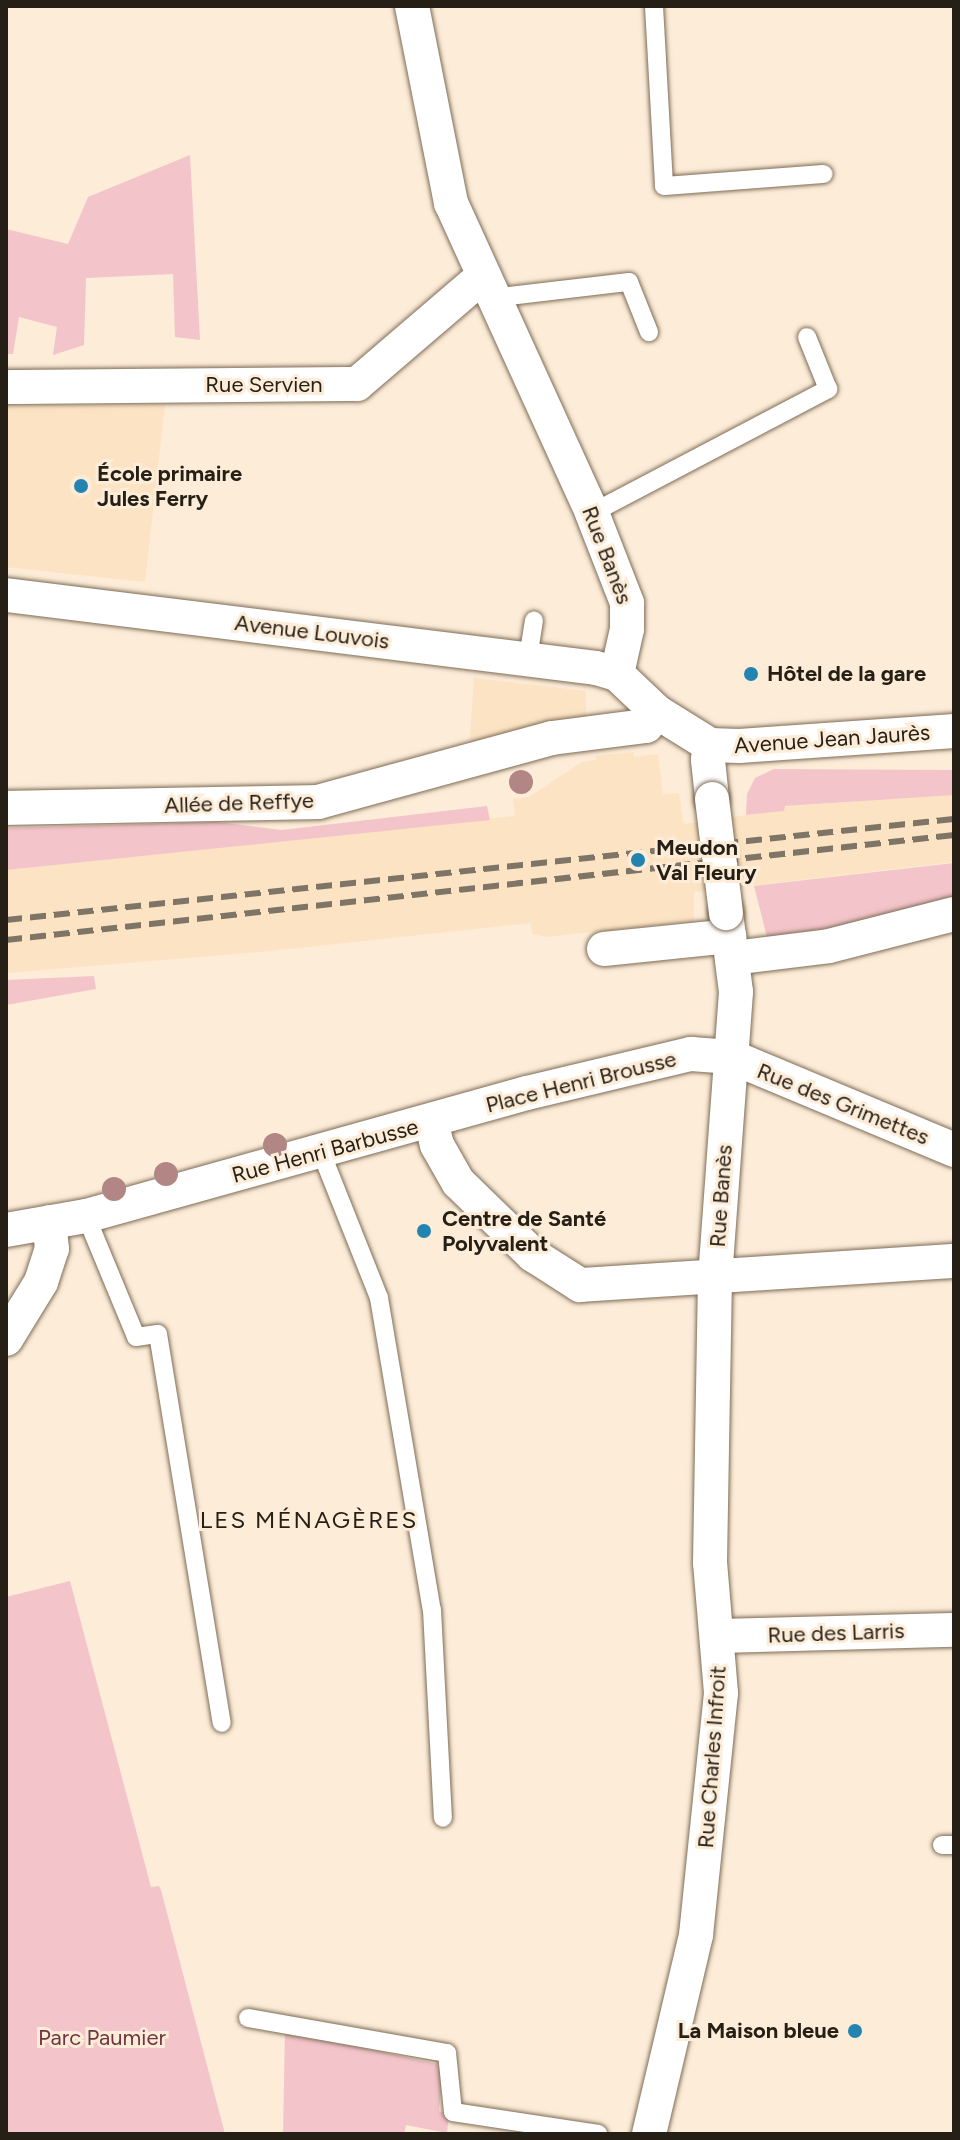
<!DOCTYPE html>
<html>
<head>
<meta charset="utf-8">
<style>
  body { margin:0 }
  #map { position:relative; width:960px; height:2140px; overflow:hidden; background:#fcecd8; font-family:Figtree,sans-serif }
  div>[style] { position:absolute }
  .built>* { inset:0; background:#fce3c3 }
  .green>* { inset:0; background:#f3c4ca }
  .roads { filter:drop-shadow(0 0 2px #7e6c56) drop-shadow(0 0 2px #7e6c56) }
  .service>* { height:18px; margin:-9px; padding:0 9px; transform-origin:9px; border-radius:9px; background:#fff }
  .minor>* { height:34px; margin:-17px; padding:0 17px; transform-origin:17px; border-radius:17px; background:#fff }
  .rail>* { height:6px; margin-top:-3px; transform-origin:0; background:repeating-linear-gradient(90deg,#7f7566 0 16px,transparent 0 24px) }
  .bridges { filter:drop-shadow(0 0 2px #7e6c56) drop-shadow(0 0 2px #7e6c56) }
  .minor-bridge>* { height:34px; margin:-17px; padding:0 17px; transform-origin:17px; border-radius:17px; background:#fff }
  .trees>* { width:24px; height:24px; margin:-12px; border-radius:50%; background:#b18684 }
  .dots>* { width:22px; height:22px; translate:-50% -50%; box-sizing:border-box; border:4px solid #fcecd8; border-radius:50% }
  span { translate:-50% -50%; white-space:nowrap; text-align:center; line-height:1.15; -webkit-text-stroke:6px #fcecd8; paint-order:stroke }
  .street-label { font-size:22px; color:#261f15 }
  .poi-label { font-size:22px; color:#261f15; font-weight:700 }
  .left { translate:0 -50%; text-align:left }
  .right { translate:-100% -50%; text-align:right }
  .park-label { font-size:22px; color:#743340 }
  .neighbourhood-label { font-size:24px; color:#261f15; letter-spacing:2px }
  .frame { position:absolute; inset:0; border:8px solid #261f15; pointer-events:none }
</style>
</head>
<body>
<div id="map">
  <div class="built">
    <i style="clip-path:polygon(165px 405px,145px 582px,6px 567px,6px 406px)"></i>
    <i style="clip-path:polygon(474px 678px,586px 691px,586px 732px,468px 764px)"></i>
    <i style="clip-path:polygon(633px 752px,634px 757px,658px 754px,663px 794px,679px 793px,683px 822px,686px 824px,784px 810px,784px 807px,954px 793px,954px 862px,694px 892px,694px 921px,546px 937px,532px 934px,531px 923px,270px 951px,6px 973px,6px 870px,515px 816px,513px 799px,529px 797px,582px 762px,596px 760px,596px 756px)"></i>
  </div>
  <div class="green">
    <i style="clip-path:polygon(190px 155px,200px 340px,175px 337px,173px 274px,86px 278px,84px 345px,53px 355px,57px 327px,19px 317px,13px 354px,6px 354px,6px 229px,68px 244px,88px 197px)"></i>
    <i style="clip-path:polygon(774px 769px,954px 770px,954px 795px,785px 806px,784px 811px,746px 815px,747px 794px,755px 778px)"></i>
    <i style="clip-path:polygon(487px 806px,490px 820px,6px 870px,6px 828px,218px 822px,282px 830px)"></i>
    <i style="clip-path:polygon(954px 863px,954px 902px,769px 945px,754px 886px)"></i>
    <i style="clip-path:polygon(94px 976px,96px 989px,6px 1005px,6px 980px)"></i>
    <i style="clip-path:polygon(70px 1581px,151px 1887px,159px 1886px,161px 1890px,225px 2134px,6px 2134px,6px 1597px)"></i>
    <i style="clip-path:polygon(285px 2031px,437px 2064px,442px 2075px,439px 2111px,449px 2114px,447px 2133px,406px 2125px,404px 2134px,283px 2134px)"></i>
  </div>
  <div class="roads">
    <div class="service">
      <i style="left:654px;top:6px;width:180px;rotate:86.8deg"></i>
      <i style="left:664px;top:186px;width:160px;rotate:-4.3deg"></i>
      <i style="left:492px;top:298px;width:138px;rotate:-6.7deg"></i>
      <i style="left:629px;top:282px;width:54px;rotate:68.2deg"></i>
      <i style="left:592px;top:513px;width:267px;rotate:-27.7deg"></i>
      <i style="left:828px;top:389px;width:56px;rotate:-112deg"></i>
      <i style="left:528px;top:658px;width:38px;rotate:-81deg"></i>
      <i style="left:321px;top:1152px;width:157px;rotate:68.3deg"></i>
      <i style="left:379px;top:1298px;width:316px;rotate:80.4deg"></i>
      <i style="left:432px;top:1610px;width:208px;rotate:87deg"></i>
      <i style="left:86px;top:1216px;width:131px;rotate:67.5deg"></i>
      <i style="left:136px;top:1337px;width:22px;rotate:-8deg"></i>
      <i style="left:158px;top:1334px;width:394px;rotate:80.7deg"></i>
      <i style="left:942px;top:1845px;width:12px"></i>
      <i style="left:248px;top:2018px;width:202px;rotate:10deg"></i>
      <i style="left:447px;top:2053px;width:59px;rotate:84.2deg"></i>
      <i style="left:453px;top:2112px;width:147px;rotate:8.6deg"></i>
    </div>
    <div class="minor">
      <i style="left:412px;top:6px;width:201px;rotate:78.8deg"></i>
      <i style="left:451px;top:203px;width:341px;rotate:65.5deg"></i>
      <i style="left:592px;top:513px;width:97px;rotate:68.7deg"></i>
      <i style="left:627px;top:603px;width:26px;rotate:90deg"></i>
      <i style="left:627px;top:629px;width:46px;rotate:102.5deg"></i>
      <i style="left:6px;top:387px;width:351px;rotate:-0.5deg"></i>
      <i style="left:357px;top:384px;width:165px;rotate:-40.6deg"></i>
      <i style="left:6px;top:595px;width:594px;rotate:7.05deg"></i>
      <i style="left:596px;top:668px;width:22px;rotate:16deg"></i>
      <i style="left:617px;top:674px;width:55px;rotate:43.5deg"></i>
      <i style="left:657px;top:712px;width:62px;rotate:31.9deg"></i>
      <i style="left:710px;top:745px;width:29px;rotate:2deg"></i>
      <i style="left:739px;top:746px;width:216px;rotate:-4deg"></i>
      <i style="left:710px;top:745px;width:15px;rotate:98deg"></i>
      <i style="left:708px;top:760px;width:39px;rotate:84deg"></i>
      <i style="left:6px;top:808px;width:312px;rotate:-1.1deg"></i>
      <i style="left:318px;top:802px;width:243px;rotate:-15.3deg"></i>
      <i style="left:552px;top:738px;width:95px;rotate:-7.3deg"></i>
      <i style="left:646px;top:726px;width:18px;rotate:-52deg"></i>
      <i style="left:604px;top:949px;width:126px;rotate:-5.9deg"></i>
      <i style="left:733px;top:958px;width:97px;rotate:-7.1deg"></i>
      <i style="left:829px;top:946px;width:129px;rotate:-14.4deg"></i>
      <i style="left:431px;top:1121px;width:25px;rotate:76deg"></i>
      <i style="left:437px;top:1145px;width:43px;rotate:60.4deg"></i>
      <i style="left:458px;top:1182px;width:105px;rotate:44.2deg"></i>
      <i style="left:533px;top:1255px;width:56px;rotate:32.6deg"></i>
      <i style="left:580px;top:1285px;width:375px;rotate:-3.7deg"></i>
      <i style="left:6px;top:1230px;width:81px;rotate:-9.9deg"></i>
      <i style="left:86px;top:1216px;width:458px;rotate:-15.6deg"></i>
      <i style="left:527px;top:1093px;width:169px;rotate:-13.4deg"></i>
      <i style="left:691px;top:1054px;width:41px;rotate:4.2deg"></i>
      <i style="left:732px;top:1057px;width:241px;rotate:22.7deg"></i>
      <i style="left:6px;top:1339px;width:67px;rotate:-58.4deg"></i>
      <i style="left:41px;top:1282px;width:35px;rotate:-72deg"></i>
      <i style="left:52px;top:1249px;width:27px;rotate:-96deg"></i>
      <i style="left:718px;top:1636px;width:236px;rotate:-1.5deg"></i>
      <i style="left:649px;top:2134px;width:204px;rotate:-76.7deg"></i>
      <i style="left:696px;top:1935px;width:243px;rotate:-84.1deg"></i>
      <i style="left:721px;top:1693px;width:130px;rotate:-94.8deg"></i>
      <i style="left:710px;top:1563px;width:285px;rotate:-89deg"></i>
      <i style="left:715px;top:1278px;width:287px;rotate:-85.8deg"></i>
      <i style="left:736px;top:992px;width:80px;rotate:-97.2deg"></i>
    </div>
  </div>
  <div class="rail">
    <i style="left:6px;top:920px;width:953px;rotate:-6.08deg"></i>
    <i style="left:6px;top:940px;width:954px;rotate:-6.32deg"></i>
  </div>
  <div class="bridges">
    <div class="minor-bridge">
      <i style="left:712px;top:799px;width:115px;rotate:83deg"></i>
    </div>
  </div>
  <div class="trees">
    <i style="left:521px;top:782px"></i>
    <i style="left:275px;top:1145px"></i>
    <i style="left:166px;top:1174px"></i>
    <i style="left:114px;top:1189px"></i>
  </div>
  <div class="dots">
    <i style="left:81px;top:486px;background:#2484b0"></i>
    <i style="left:751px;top:674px;background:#2484b0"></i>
    <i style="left:638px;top:860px;background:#2484b0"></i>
    <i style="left:424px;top:1231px;background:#2484b0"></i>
    <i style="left:855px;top:2031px;background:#2484b0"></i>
  </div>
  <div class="street-label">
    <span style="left:264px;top:385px">Rue Servien</span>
    <span style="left:607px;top:555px;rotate:69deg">Rue Banès</span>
    <span style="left:312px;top:632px;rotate:7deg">Avenue Louvois</span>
    <span style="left:832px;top:739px;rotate:-4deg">Avenue Jean Jaurès</span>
    <span style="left:239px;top:803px;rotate:-2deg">Allée de Reffye</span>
    <span style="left:581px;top:1082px;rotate:-14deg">Place Henri Brousse</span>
    <span style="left:843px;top:1104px;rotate:22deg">Rue des Grimettes</span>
    <span style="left:325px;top:1151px;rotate:-15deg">Rue Henri Barbusse</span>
    <span style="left:721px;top:1196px;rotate:-86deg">Rue Banès</span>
    <span style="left:836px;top:1633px;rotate:-2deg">Rue des Larris</span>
    <span style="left:712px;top:1757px;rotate:-86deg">Rue Charles Infroit</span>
  </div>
  <div class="poi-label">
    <span class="left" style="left:97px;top:486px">École primaire<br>Jules Ferry</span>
    <span class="left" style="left:767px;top:674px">Hôtel de la gare</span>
    <span class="left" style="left:656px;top:860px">Meudon<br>Val Fleury</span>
    <span class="left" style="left:442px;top:1231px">Centre de Santé<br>Polyvalent</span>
    <span class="right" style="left:839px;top:2031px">La Maison bleue</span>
  </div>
  <div class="park-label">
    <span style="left:102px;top:2038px">Parc Paumier</span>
  </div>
  <div class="neighbourhood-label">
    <span style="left:309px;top:1520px">LES MÉNAGÈRES</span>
  </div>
  <div class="frame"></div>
</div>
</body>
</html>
